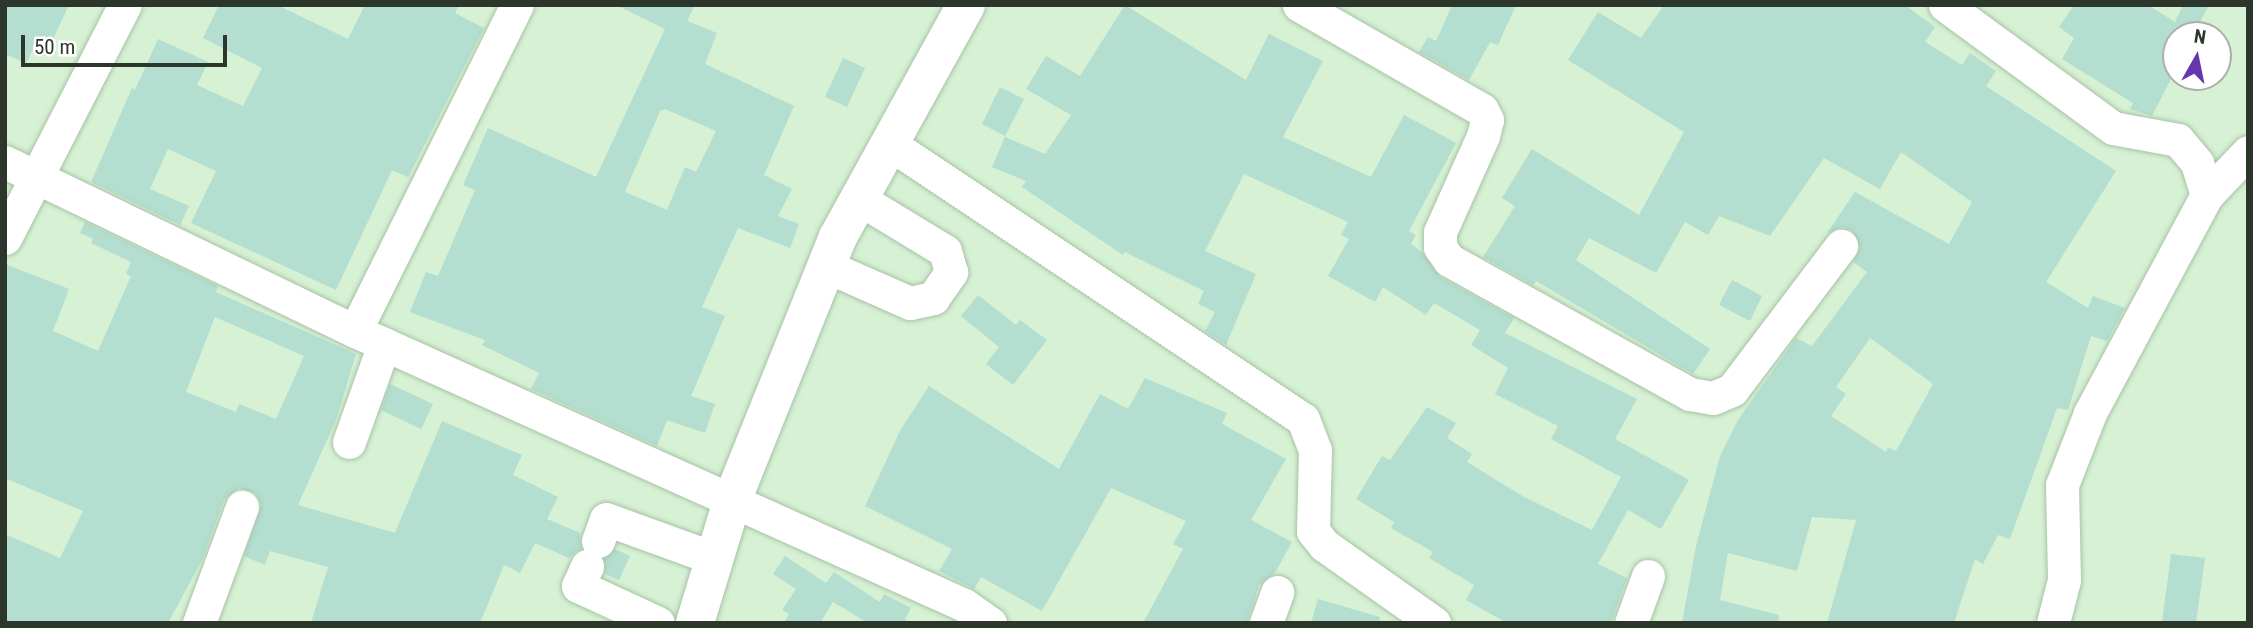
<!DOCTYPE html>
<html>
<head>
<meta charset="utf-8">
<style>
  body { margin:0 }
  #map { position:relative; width:2253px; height:628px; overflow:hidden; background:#d6f1d4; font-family:"Roboto Condensed",sans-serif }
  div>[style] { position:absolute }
  .building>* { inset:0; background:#b3ded0 }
  .roads { filter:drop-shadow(0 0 2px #a8c2a6) drop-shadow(0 0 2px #a8c2a6) }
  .minor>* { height:33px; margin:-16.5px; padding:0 16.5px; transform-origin:16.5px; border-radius:16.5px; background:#fff }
  .major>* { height:38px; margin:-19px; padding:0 19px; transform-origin:19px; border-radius:19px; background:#fff }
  span { translate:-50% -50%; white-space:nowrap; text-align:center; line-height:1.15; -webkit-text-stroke:7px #fff; paint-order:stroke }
  .frame { position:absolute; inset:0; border:7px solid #2c362b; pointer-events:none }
  .north { position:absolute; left:2162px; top:21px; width:70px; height:70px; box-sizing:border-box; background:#fff; border:2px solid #abafaa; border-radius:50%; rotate:9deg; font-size:19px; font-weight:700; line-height:28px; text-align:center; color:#2c362b }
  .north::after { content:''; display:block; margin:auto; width:24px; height:32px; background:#6537af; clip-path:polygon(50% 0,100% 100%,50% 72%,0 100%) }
  .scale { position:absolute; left:21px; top:35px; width:206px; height:32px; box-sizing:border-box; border:4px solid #2c362b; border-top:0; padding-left:9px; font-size:21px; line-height:24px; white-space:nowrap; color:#2c362b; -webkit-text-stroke:5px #fff; paint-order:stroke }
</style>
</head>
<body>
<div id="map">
  <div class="building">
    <i style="clip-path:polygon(5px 5px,69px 5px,45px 56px,32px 51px,26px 63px,5px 54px)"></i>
    <i style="clip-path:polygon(219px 5px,277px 5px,348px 39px,365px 5px,459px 5px,455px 13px,484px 28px,408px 177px,392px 170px,336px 290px,191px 223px,216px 171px,168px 149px,150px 189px,189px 206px,180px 225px,91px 182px,132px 88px,135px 90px,158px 39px,208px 62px,197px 85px,243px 106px,262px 68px,203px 38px)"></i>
    <i style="clip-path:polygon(evenodd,616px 5px,695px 5px,687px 21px,717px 33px,705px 64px,794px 106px,764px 175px,792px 189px,778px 216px,799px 224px,790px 248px,738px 228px,702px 307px,725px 316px,691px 396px,715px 404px,705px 433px,667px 420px,657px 446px,531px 389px,539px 373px,482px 345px,485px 340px,410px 312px,426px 272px,438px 276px,475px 190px,463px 185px,488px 128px,596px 177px,665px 29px,616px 5px,665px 109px,716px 131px,696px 172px,685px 167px,667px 210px,625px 192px,660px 111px,665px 109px)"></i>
    <i style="clip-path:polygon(1125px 5px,1246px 80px,1269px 34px,1323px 61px,1283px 137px,1371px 177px,1404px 115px,1456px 143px,1409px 231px,1416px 235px,1411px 244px,1422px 252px,1440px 277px,1514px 318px,1505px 333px,1637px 399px,1615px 439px,1689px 480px,1661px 529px,1628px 510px,1598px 564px,1627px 578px,1611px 623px,1507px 623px,1466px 600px,1474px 585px,1429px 558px,1433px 552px,1391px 528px,1394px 522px,1356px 499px,1382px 456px,1390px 460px,1427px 407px,1456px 423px,1447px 438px,1472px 454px,1467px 462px,1524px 497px,1592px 530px,1621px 477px,1551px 439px,1558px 426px,1495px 394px,1508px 368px,1471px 345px,1480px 330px,1434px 303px,1426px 315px,1383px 287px,1375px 302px,1328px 276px,1349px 239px,1341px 235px,1348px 222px,1244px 174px,1205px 251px,1256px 274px,1226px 345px,1205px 331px,1215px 312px,1198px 304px,1204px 291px,1125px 252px,1123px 255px,1022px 187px,1026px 181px,992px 167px,1005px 137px,1045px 154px,1071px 115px,1026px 89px,1046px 56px,1080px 76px)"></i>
    <i style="clip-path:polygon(1452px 5px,1516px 5px,1498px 45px,1490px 42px,1469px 80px,1419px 52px,1428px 37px,1436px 41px)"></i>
    <i style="clip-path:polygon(evenodd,1664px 5px,1905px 5px,1935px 27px,1925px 42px,1962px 65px,1970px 53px,1996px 71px,1986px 86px,2116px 171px,2046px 282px,2088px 308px,2093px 296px,2125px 308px,2107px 341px,2091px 336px,2068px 410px,2057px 408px,2010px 539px,1998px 535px,1983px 564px,1975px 559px,1954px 623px,1827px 623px,1856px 520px,1812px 517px,1797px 571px,1728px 553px,1720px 600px,1779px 615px,1778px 623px,1682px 623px,1696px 546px,1720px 456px,1738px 420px,1796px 338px,1812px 346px,1867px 272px,1853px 262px,1860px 248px,1853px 231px,1843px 227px,1827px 233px,1855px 192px,1949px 244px,1972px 202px,1901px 152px,1880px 189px,1824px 158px,1770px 236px,1719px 216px,1708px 235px,1685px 222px,1656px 273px,1589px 238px,1576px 260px,1710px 349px,1693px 374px,1536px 281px,1533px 285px,1483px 257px,1515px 206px,1502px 198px,1532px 149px,1639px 215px,1684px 132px,1568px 60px,1598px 12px,1641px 38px,1664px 5px,1870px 338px,1933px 384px,1896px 451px,1888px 447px,1886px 452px,1831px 416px,1846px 394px,1836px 387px,1870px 338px)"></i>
    <i style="clip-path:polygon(2074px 5px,2148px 5px,2175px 22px,2183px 5px,2209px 5px,2193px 35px,2176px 35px,2176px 69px,2152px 116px,2130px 109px,2133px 103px,2125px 98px,2062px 59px,2074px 38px,2059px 27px)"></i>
    <i style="clip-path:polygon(843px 58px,865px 68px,847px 107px,825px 97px)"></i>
    <i style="clip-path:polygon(1000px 87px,1024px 99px,1005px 136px,982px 124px)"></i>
    <i style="clip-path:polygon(evenodd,85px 222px,218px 286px,216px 292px,356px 354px,336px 420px,298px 505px,395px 533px,442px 421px,522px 455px,513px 475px,558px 497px,547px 519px,580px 533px,581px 548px,569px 558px,535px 543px,520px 573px,504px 565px,480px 623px,311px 623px,328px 567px,270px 551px,265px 565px,244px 556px,261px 504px,256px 494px,239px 488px,224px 500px,203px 558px,168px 623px,5px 623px,5px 534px,60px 558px,83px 511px,5px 478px,5px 264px,69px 289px,53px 331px,98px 351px,131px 276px,126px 274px,131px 262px,91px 243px,93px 239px,80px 233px,85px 222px,215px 317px,304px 356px,276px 419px,239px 404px,236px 412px,186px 392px,215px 317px)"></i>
    <i style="clip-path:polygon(1732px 280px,1762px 296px,1750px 321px,1719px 305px)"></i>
    <i style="clip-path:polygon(978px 295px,1016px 325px,1020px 320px,1047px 340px,1013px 385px,986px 364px,999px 347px,961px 316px)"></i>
    <i style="clip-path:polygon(1145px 378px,1227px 413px,1222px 424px,1286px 459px,1251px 520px,1292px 542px,1275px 573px,1259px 585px,1247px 623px,1143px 623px,1183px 549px,1173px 544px,1186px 521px,1111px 488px,1042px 611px,981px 577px,974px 589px,939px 571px,952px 549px,865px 506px,901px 429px,929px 386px,1059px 469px,1100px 394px,1128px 409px)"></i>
    <i style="clip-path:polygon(390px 384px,433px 404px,421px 429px,381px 410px)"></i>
    <i style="clip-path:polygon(615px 549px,630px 556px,619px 580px,605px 574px,604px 559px)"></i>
    <i style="clip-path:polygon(2171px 554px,2205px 558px,2196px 623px,2162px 623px)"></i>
    <i style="clip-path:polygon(785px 556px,826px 583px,834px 572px,880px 602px,884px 594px,911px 608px,905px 619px,911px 623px,868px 623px,833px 602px,820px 623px,784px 623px,789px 614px,782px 610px,796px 589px,773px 574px)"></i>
    <i style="clip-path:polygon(1318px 599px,1380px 617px,1379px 623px,1311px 623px)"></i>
  </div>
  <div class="roads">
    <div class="minor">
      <i style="left:1299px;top:5px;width:211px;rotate:29.8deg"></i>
      <i style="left:1482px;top:110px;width:11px;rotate:63deg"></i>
      <i style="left:1487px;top:120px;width:16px;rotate:104deg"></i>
      <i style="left:1483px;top:136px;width:105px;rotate:114.1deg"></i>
      <i style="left:1440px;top:232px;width:15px;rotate:90deg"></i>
      <i style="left:1440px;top:247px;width:16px;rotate:55deg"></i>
      <i style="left:1449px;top:260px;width:276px;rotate:29.1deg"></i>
      <i style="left:1690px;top:394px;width:23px;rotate:10deg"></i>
      <i style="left:1713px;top:398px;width:21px;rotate:-23deg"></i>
      <i style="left:1732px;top:390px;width:181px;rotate:-52.9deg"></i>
      <i style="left:1945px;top:5px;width:208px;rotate:36.2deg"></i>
      <i style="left:2113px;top:128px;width:66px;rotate:10.5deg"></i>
      <i style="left:2178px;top:140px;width:30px;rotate:50deg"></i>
      <i style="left:2197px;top:163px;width:34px;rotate:73deg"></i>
      <i style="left:890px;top:144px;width:496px;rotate:33.7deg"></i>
      <i style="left:1303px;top:419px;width:33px;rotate:69deg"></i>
      <i style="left:1315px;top:450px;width:81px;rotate:91.4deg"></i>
      <i style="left:1313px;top:531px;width:18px;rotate:52deg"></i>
      <i style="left:1324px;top:545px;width:135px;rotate:35.3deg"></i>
      <i style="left:5px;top:162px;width:389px;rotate:25.8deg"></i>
      <i style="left:355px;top:331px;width:668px;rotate:24.22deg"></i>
      <i style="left:964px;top:605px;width:32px;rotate:35deg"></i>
      <i style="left:5px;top:238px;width:262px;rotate:-62.8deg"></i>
      <i style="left:826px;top:266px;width:92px;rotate:23.8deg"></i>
      <i style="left:910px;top:303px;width:24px;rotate:-12deg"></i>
      <i style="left:933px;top:298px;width:32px;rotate:-55deg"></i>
      <i style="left:951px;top:272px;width:22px;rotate:-106deg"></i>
      <i style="left:945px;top:251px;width:102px;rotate:-148.7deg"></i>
      <i style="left:355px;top:331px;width:364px;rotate:-63.6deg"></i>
      <i style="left:349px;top:442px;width:104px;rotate:-70.3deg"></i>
      <i style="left:598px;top:541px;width:23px;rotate:-70deg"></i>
      <i style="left:606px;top:519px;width:117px;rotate:20deg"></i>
      <i style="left:587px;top:566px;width:22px;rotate:114deg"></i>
      <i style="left:578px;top:586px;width:88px;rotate:24.8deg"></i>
      <i style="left:199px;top:623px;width:124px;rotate:-69.7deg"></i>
      <i style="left:1266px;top:623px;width:33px;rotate:-70deg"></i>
      <i style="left:1631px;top:623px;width:50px;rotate:-70.1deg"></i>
      <i style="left:2053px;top:623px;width:44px;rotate:-75.7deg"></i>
      <i style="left:2064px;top:580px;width:95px;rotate:-91.2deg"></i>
      <i style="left:2062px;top:485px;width:77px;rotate:-68.7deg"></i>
      <i style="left:2090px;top:413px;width:247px;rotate:-61.8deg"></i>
      <i style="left:2207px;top:195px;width:59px;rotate:-46.4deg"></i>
    </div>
    <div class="major">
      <i style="left:695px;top:623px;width:131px;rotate:-73.1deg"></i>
      <i style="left:733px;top:498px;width:281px;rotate:-68.1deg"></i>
      <i style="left:838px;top:237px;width:265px;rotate:-61.1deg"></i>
    </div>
  </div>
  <div class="frame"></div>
  <div class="north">N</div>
  <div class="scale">50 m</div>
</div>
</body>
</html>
